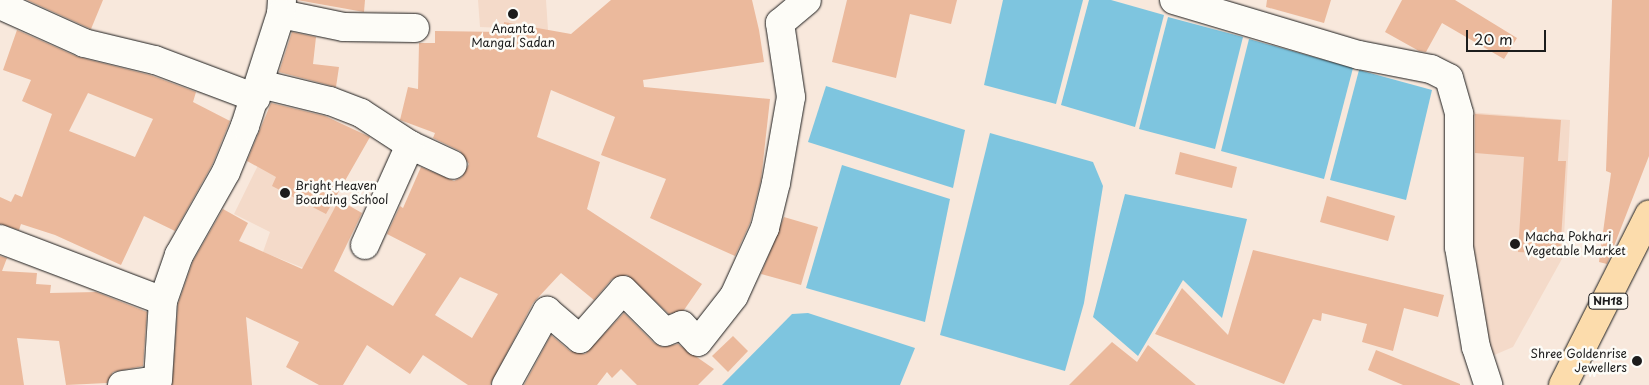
<!DOCTYPE html>
<html>
<head>
<meta charset="utf-8">
<style>
  body { margin:0 }
  #map { position:relative; width:1649px; height:385px; overflow:hidden; background:#f8e8dc; font-family:"Playpen Sans",sans-serif }
  div>[style] { position:absolute }
  .built>* { inset:0; background:#f4dac9 }
  .water>* { inset:0; background:#7ec5df }
  .building>* { inset:0; background:#ebb99c }
  .roads { filter:drop-shadow(0 0 1px #1c1c1c) drop-shadow(0 0 1px #1c1c1c) }
  .minor>* { height:28px; margin:-14px; padding:0 14px; transform-origin:14px; border-radius:14px; background:#fdfcf7 }
  .primary>* { height:28px; margin:-14px; padding:0 14px; transform-origin:14px; border-radius:14px; background:#fcdcac }
  .dots>* { width:14px; height:14px; translate:-50% -50%; box-sizing:border-box; border:2px solid #fdfcf7; border-radius:50% }
  span { translate:-50% -50%; white-space:nowrap; text-align:center; line-height:1.15; -webkit-text-stroke:5px #fdfcf7; paint-order:stroke }
  .shield-label span { padding:1px 4px; background:#fdfcf7; border:1px solid; border-radius:4px; -webkit-text-stroke-width:0 }
  .shield-label { font-size:11px; color:#1c1c1c; font-weight:700 }
  .poi-label { font-size:12px; color:#1c1c1c }
  .left { translate:0 -50%; text-align:left }
  .right { translate:-100% -50%; text-align:right }
  .scale { position:absolute; left:1466px; top:30px; width:80px; height:22px; box-sizing:border-box; border:2px solid #1c1c1c; border-top:0; padding-left:6px; font-size:15px; line-height:18px; white-space:nowrap; color:#1c1c1c; -webkit-text-stroke:4px #fdfcf7; paint-order:stroke }
</style>
</head>
<body>
<div id="map">
  <div class="built">
    <i style="clip-path:polygon(478px 0,546px 0,548px 30px,480px 27px)"></i>
    <i style="clip-path:polygon(1468px 112px,1570px 120px,1563px 257px,1513px 347px,1485px 359px,1465px 231px)"></i>
    <i style="clip-path:polygon(266px 149px,303px 169px,353px 220px,321px 275px,263px 252px,270px 232px,234px 214px)"></i>
  </div>
  <div class="water">
    <i style="clip-path:polygon(1003px 0,1083px 0,1056px 104px,984px 85px)"></i>
    <i style="clip-path:polygon(1089px 0,1111px 0,1164px 15px,1135px 127px,1061px 105px)"></i>
    <i style="clip-path:polygon(1168px 17px,1243px 37px,1215px 149px,1139px 129px)"></i>
    <i style="clip-path:polygon(1249px 39px,1353px 68px,1324px 179px,1221px 151px)"></i>
    <i style="clip-path:polygon(1359px 70px,1432px 90px,1406px 200px,1330px 180px)"></i>
    <i style="clip-path:polygon(826px 86px,965px 130px,953px 188px,808px 142px)"></i>
    <i style="clip-path:polygon(990px 133px,1093px 162px,1103px 186px,1084px 303px,1065px 371px,940px 335px)"></i>
    <i style="clip-path:polygon(842px 165px,950px 199px,925px 322px,806px 288px)"></i>
    <i style="clip-path:polygon(1125px 194px,1247px 219px,1222px 318px,1183px 280px,1138px 356px,1093px 317px)"></i>
    <i style="clip-path:polygon(808px 313px,915px 348px,900px 385px,722px 385px,792px 314px)"></i>
  </div>
  <div class="building">
    <i style="clip-path:polygon(27px 0,103px 0,91px 29px)"></i>
    <i style="clip-path:polygon(297px 0,365px 0,364px 12px)"></i>
    <i style="clip-path:polygon(evenodd,611px 0,752px 0,759px 30px,764px 62px,643px 80px,644px 87px,770px 99px,761px 180px,750px 223px,735px 256px,650px 218px,666px 179px,601px 155px,615px 117px,551px 90px,537px 137px,600px 162px,587px 209px,702px 284px,684px 310px,669px 314px,627px 275px,612px 279px,594px 300px,561px 273px,533px 303px,490px 385px,468px 385px,423px 355px,410px 374px,367px 345px,343px 385px,319px 385px,286px 367px,299px 342px,246px 317px,252px 385px,172px 385px,178px 304px,193px 261px,223px 209px,248px 223px,239px 241px,302px 269px,339px 200px,362px 213px,334px 271px,393px 306px,426px 254px,387px 234px,400px 206px,403px 208px,421px 167px,454px 181px,462px 177px,469px 164px,460px 151px,433px 138px,435px 133px,400px 120px,408px 87px,418px 89px,419px 43px,435px 43px,435px 31px,503px 32px,504px 22px,571px 34px,611px 0,460px 277px,498px 294px,472px 338px,435px 315px,460px 277px)"></i>
    <i style="clip-path:polygon(847px 0,957px 0,951px 24px,910px 14px,896px 78px,832px 62px)"></i>
    <i style="clip-path:polygon(1267px 0,1331px 0,1324px 23px,1266px 7px)"></i>
    <i style="clip-path:polygon(1402px 0,1455px 0,1517px 38px,1504px 59px,1442px 23px,1426px 52px,1419px 51px,1385px 32px)"></i>
    <i style="clip-path:polygon(1612px 0,1649px 0,1649px 156px,1607px 264px,1599px 262px,1611px 173px,1606px 171px)"></i>
    <i style="clip-path:polygon(evenodd,17px 30px,78px 57px,150px 75px,196px 92px,193px 102px,230px 121px,212px 165px,175px 231px,144px 216px,121px 265px,55px 235px,21px 224px,19px 230px,0 224px,0 197px,11px 202px,15px 194px,22px 197px,52px 114px,22px 101px,31px 80px,3px 70px,17px 30px,88px 93px,153px 119px,135px 157px,69px 131px,88px 93px)"></i>
    <i style="clip-path:polygon(292px 32px,316px 37px,313px 64px,339px 67px,336px 87px,279px 72px)"></i>
    <i style="clip-path:polygon(271px 103px,325px 116px,370px 137px,326px 214px,272px 186px,276px 177px,247px 161px)"></i>
    <i style="clip-path:polygon(1475px 114px,1561px 120px,1558px 161px,1566px 161px,1560px 255px,1518px 252px,1524px 157px,1475px 153px)"></i>
    <i style="clip-path:polygon(1180px 152px,1237px 167px,1232px 188px,1175px 174px)"></i>
    <i style="clip-path:polygon(1327px 196px,1395px 216px,1388px 241px,1320px 222px)"></i>
    <i style="clip-path:polygon(784px 217px,818px 227px,801px 285px,761px 274px)"></i>
    <i style="clip-path:polygon(1253px 250px,1444px 295px,1438px 317px,1404px 308px,1393px 351px,1362px 342px,1367px 324px,1322px 313px,1321px 321px,1313px 319px,1284px 384px,1155px 334px,1182px 288px,1228px 335px)"></i>
    <i style="clip-path:polygon(0 256px,7px 258px,2px 271px,37px 273px,36px 284px,51px 285px,50px 293px,96px 292px,147px 312px,143px 366px,113px 372px,107px 383px,66px 385px,59px 341px,17px 338px,24px 385px,0 385px)"></i>
    <i style="clip-path:polygon(624px 313px,654px 343px,662px 347px,678px 344px,714px 369px,698px 385px,637px 385px,621px 369px,612px 378px,607px 372px,597px 385px,524px 385px,551px 335px,570px 351px,585px 354px)"></i>
    <i style="clip-path:polygon(733px 336px,748px 351px,728px 372px,712px 356px)"></i>
    <i style="clip-path:polygon(1112px 342px,1137px 362px,1148px 345px,1196px 385px,1069px 385px)"></i>
    <i style="clip-path:polygon(1376px 350px,1460px 384px,1460px 385px,1403px 385px,1368px 370px)"></i>
  </div>
  <div class="roads">
    <div class="minor">
      <i style="left:282px;top:0;width:14px;rotate:94deg"></i>
      <i style="left:281px;top:14px;width:64px;rotate:11.7deg"></i>
      <i style="left:344px;top:27px;width:71px;rotate:0.8deg"></i>
      <i style="left:1174px;top:0;width:193px;rotate:16.6deg"></i>
      <i style="left:1359px;top:55px;width:73px;rotate:11deg"></i>
      <i style="left:1431px;top:69px;width:20px;rotate:27deg"></i>
      <i style="left:1449px;top:78px;width:37px;rotate:74deg"></i>
      <i style="left:1459px;top:114px;width:133px;rotate:90deg"></i>
      <i style="left:1459px;top:247px;width:101px;rotate:80.4deg"></i>
      <i style="left:1476px;top:347px;width:40px;rotate:72deg"></i>
      <i style="left:0;top:5px;width:92px;rotate:24.3deg"></i>
      <i style="left:84px;top:43px;width:73px;rotate:13.5deg"></i>
      <i style="left:155px;top:60px;width:108px;rotate:20.6deg"></i>
      <i style="left:260px;top:84px;width:72px;rotate:13.7deg"></i>
      <i style="left:330px;top:101px;width:33px;rotate:21deg"></i>
      <i style="left:361px;top:113px;width:59px;rotate:33.1deg"></i>
      <i style="left:410px;top:145px;width:47px;rotate:24.9deg"></i>
      <i style="left:0;top:239px;width:174px;rotate:20.8deg"></i>
      <i style="left:365px;top:245px;width:110px;rotate:-65.8deg"></i>
      <i style="left:122px;top:385px;width:36px;rotate:-8deg"></i>
      <i style="left:158px;top:380px;width:79px;rotate:-86.4deg"></i>
      <i style="left:163px;top:301px;width:49px;rotate:-70.8deg"></i>
      <i style="left:179px;top:255px;width:95px;rotate:-60.5deg"></i>
      <i style="left:226px;top:172px;width:50px;rotate:-67.6deg"></i>
      <i style="left:245px;top:126px;width:118px;rotate:-72.2deg"></i>
      <i style="left:506px;top:385px;width:85px;rotate:-61deg"></i>
      <i style="left:547px;top:311px;width:43px;rotate:40.3deg"></i>
      <i style="left:580px;top:339px;width:65px;rotate:-48.7deg"></i>
      <i style="left:623px;top:290px;width:59px;rotate:45deg"></i>
      <i style="left:665px;top:332px;width:18px;rotate:-22deg"></i>
      <i style="left:682px;top:325px;width:23px;rotate:47deg"></i>
      <i style="left:698px;top:342px;width:58px;rotate:-52deg"></i>
      <i style="left:734px;top:296px;width:75px;rotate:-65.5deg"></i>
      <i style="left:765px;top:228px;width:46px;rotate:-76.3deg"></i>
      <i style="left:776px;top:183px;width:87px;rotate:-80.1deg"></i>
      <i style="left:791px;top:97px;width:75px;rotate:-98.5deg"></i>
      <i style="left:780px;top:23px;width:35px;rotate:-40deg"></i>
    </div>
    <div class="primary">
      <i style="left:1563px;top:385px;width:191px;rotate:-63.2deg"></i>
    </div>
  </div>
  <div class="dots">
    <i style="left:513px;top:14px;background:#1c1c1c"></i>
    <i style="left:285px;top:193px;background:#1c1c1c"></i>
    <i style="left:1515px;top:244px;background:#1c1c1c"></i>
    <i style="left:1637px;top:361px;background:#1c1c1c"></i>
  </div>
  <div class="shield-label">
    <span style="left:1608px;top:301px">NH18</span>
  </div>
  <div class="poi-label">
    <span style="left:513px;top:36px">Ananta<br>Mangal Sadan</span>
    <span class="left" style="left:295px;top:193px">Bright Heaven<br>Boarding School</span>
    <span class="left" style="left:1525px;top:244px">Macha Pokhari<br>Vegetable Market</span>
    <span class="right" style="left:1627px;top:361px">Shree Goldenrise<br>Jewellers</span>
  </div>
  <div class="scale">20 m</div>
</div>
</body>
</html>
